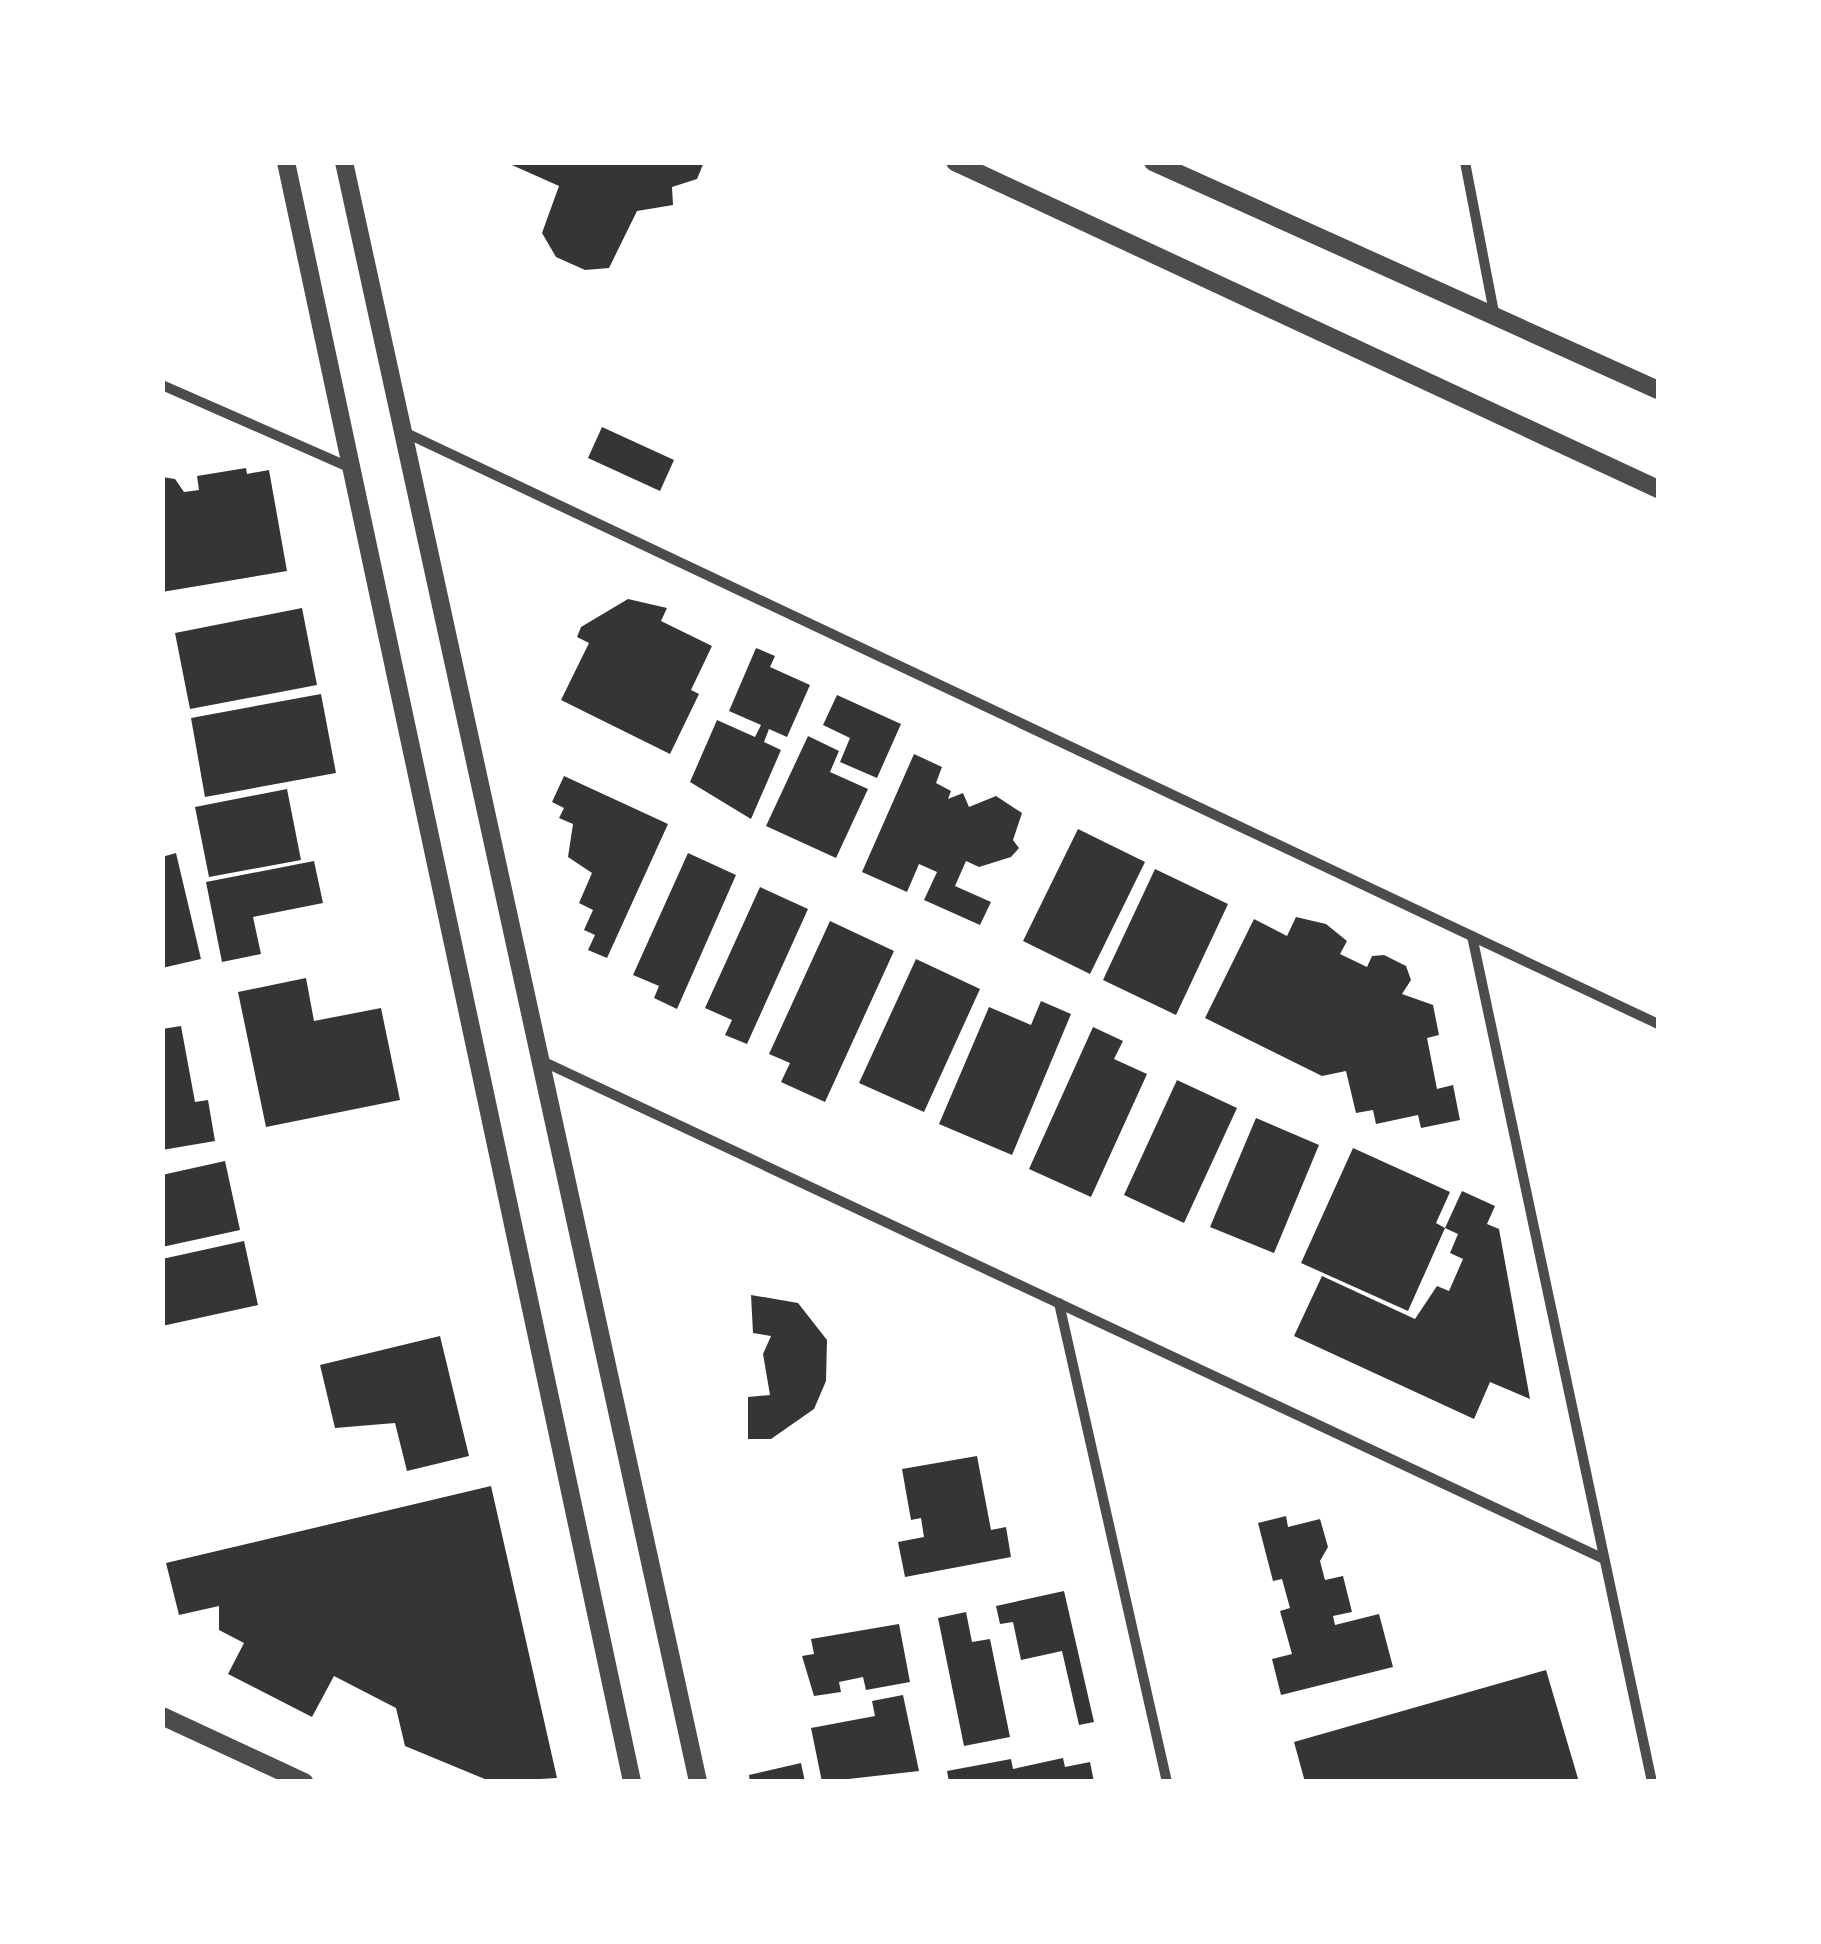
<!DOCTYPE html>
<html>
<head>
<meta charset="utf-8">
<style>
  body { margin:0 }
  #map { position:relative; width:1821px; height:1944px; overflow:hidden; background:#fff; font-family:"Titillium Web",sans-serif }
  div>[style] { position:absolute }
  .building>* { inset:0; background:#353535 }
  .minor>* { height:10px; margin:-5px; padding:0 5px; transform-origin:5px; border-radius:5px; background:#4c4c4c }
  .tertiary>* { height:18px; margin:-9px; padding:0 9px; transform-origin:9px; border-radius:9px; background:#4c4c4c }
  span { translate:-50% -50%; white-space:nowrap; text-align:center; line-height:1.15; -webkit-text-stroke:9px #fff; paint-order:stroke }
  .frame { position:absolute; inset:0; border:165px solid #fff; pointer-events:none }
</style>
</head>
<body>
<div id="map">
  <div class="building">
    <i style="clip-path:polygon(505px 162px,704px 162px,697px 179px,672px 187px,673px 205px,637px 211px,609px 268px,585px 270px,556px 257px,542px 233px,559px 186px)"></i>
    <i style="clip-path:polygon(602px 427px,674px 460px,660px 491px,588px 458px)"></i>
    <i style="clip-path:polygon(246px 468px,247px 474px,269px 470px,287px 571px,162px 592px,162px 477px,175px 479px,184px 492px,199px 490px,197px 476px)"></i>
    <i style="clip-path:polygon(628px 599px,667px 608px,661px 621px,712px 646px,691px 690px,699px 694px,670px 754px,561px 700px,589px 643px,577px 637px,581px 627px)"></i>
    <i style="clip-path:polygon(302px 608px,317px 685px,190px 709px,175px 633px)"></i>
    <i style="clip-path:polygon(756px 648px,775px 656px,770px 667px,810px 685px,787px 737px,769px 729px,764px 742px,781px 750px,751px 819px,690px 782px,717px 720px,755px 737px,761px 725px,729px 711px)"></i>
    <i style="clip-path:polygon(321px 694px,336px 773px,205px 797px,191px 718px)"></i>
    <i style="clip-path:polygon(837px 695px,901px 724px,877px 778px,840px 762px,850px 738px,823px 725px)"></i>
    <i style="clip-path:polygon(808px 736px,839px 751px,830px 772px,868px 789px,836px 858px,766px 826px)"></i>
    <i style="clip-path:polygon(914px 754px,942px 767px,936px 783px,951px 791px,948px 799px,963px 793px,969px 807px,996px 796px,1022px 813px,1013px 840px,1019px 848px,1011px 857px,979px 867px,966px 861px,955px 886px,991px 902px,980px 925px,924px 900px,937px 872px,919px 864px,907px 892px,862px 872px)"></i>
    <i style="clip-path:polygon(564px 776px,668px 824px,607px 958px,588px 950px,595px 935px,584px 930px,593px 910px,579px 903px,592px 873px,568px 857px,573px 824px,559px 818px,564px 808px,552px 802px)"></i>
    <i style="clip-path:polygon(287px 789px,301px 860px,209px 877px,195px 807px)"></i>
    <i style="clip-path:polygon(1078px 829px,1145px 862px,1090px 974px,1023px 941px)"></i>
    <i style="clip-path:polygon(176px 853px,201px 959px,162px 968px,162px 857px)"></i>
    <i style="clip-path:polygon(688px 853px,736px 875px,677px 1009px,654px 998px,659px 986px,633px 975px)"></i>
    <i style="clip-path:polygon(314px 861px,323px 903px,253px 917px,261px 954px,222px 962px,206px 882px)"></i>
    <i style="clip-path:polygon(1155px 869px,1228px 904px,1176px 1015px,1103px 980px)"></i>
    <i style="clip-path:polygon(760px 887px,808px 909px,747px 1044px,725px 1035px,732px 1020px,705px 1008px)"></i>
    <i style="clip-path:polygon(1296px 917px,1326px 924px,1347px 941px,1340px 954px,1367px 967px,1372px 956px,1384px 955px,1406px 966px,1411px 980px,1402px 994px,1433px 1005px,1439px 1035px,1427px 1038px,1437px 1089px,1453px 1085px,1460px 1120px,1421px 1128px,1418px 1115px,1376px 1124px,1373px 1110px,1356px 1113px,1346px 1071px,1322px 1076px,1205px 1018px,1254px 919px,1287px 936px)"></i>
    <i style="clip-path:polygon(830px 921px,894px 951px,825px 1102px,781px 1082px,790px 1063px,769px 1054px)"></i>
    <i style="clip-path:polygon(916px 959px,980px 989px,924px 1112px,859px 1083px)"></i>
    <i style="clip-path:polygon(306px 978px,314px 1021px,381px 1008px,400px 1100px,266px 1127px,238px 992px)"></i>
    <i style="clip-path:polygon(1041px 1001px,1071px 1014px,1012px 1155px,939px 1124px,989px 1007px,1031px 1025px)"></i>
    <i style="clip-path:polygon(181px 1026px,195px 1102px,208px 1100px,215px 1141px,162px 1150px,162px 1029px)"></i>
    <i style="clip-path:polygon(1093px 1027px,1123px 1041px,1114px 1059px,1147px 1074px,1091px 1197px,1029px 1169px)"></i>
    <i style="clip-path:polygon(1177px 1080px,1237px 1108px,1184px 1223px,1124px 1195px)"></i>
    <i style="clip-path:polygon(1256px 1118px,1319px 1145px,1274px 1253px,1210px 1227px)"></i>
    <i style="clip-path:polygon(1353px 1148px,1450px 1192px,1436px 1223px,1445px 1228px,1408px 1311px,1301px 1263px)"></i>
    <i style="clip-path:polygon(225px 1161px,240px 1230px,162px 1247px,162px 1175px)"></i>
    <i style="clip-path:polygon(1462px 1191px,1495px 1206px,1487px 1224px,1499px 1229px,1530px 1399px,1490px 1382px,1474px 1419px,1294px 1336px,1322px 1276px,1415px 1319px,1437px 1286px,1449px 1291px,1463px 1259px,1450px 1253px,1458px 1234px,1445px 1228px)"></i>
    <i style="clip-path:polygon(244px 1241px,258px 1305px,162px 1326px,162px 1259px)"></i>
    <i style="clip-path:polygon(751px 1295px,798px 1303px,827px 1340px,826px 1381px,814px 1409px,771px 1439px,748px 1439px,748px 1397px,770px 1395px,763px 1354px,771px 1336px,753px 1333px)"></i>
    <i style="clip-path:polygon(440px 1336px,469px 1456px,407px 1471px,395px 1423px,335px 1428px,320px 1365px)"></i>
    <i style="clip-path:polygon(977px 1456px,991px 1530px,1006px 1527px,1011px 1557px,905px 1577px,898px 1542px,924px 1537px,921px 1518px,911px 1520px,902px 1469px)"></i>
    <i style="clip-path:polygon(491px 1486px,557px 1778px,492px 1782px,405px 1746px,396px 1708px,334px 1676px,312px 1717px,228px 1674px,244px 1643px,219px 1630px,219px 1606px,179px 1615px,166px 1563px)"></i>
    <i style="clip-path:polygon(1286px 1516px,1288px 1527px,1320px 1519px,1328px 1547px,1320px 1561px,1325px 1580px,1343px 1576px,1352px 1612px,1333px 1616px,1335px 1625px,1379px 1614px,1393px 1667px,1281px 1695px,1272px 1659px,1292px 1654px,1280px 1611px,1290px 1608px,1282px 1579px,1273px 1581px,1258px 1523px)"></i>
    <i style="clip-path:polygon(1064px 1591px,1094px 1722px,1079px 1725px,1062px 1651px,1021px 1660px,1013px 1622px,1000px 1624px,996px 1606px)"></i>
    <i style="clip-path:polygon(966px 1612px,972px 1642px,990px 1639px,1010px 1737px,964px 1746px,938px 1618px)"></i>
    <i style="clip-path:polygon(899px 1624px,910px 1682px,866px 1690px,863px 1677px,839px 1682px,841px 1692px,814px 1696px,802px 1656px,814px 1654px,811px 1639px)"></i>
    <i style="clip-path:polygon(1546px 1670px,1579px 1782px,1305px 1782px,1294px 1742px)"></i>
    <i style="clip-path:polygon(903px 1695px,919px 1771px,822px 1782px,811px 1728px,875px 1716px,872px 1701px)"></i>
    <i style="clip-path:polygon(1063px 1758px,1065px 1767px,1090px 1762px,1094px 1782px,949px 1782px,947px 1771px,1011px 1759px,1013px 1769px)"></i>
    <i style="clip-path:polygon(801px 1763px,805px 1782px,750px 1782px,749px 1775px)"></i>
  </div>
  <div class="minor">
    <i style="left:1465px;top:162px;width:153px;rotate:79.1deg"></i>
    <i style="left:162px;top:385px;width:206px;rotate:23.7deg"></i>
    <i style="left:404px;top:432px;width:1387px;rotate:25.27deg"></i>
    <i style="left:1472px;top:936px;width:865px;rotate:77.99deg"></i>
    <i style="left:542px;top:1061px;width:1173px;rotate:25.12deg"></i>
    <i style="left:1059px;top:1303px;width:491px;rotate:77.3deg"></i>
  </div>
  <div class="tertiary">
    <i style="left:286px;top:162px;width:1657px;rotate:77.94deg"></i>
    <i style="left:344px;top:162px;width:1658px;rotate:77.67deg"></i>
    <i style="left:955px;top:162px;width:775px;rotate:24.95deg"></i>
    <i style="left:1153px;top:162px;width:554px;rotate:24.3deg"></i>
    <i style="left:162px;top:1716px;width:157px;rotate:24.9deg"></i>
  </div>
  <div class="frame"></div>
</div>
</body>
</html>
